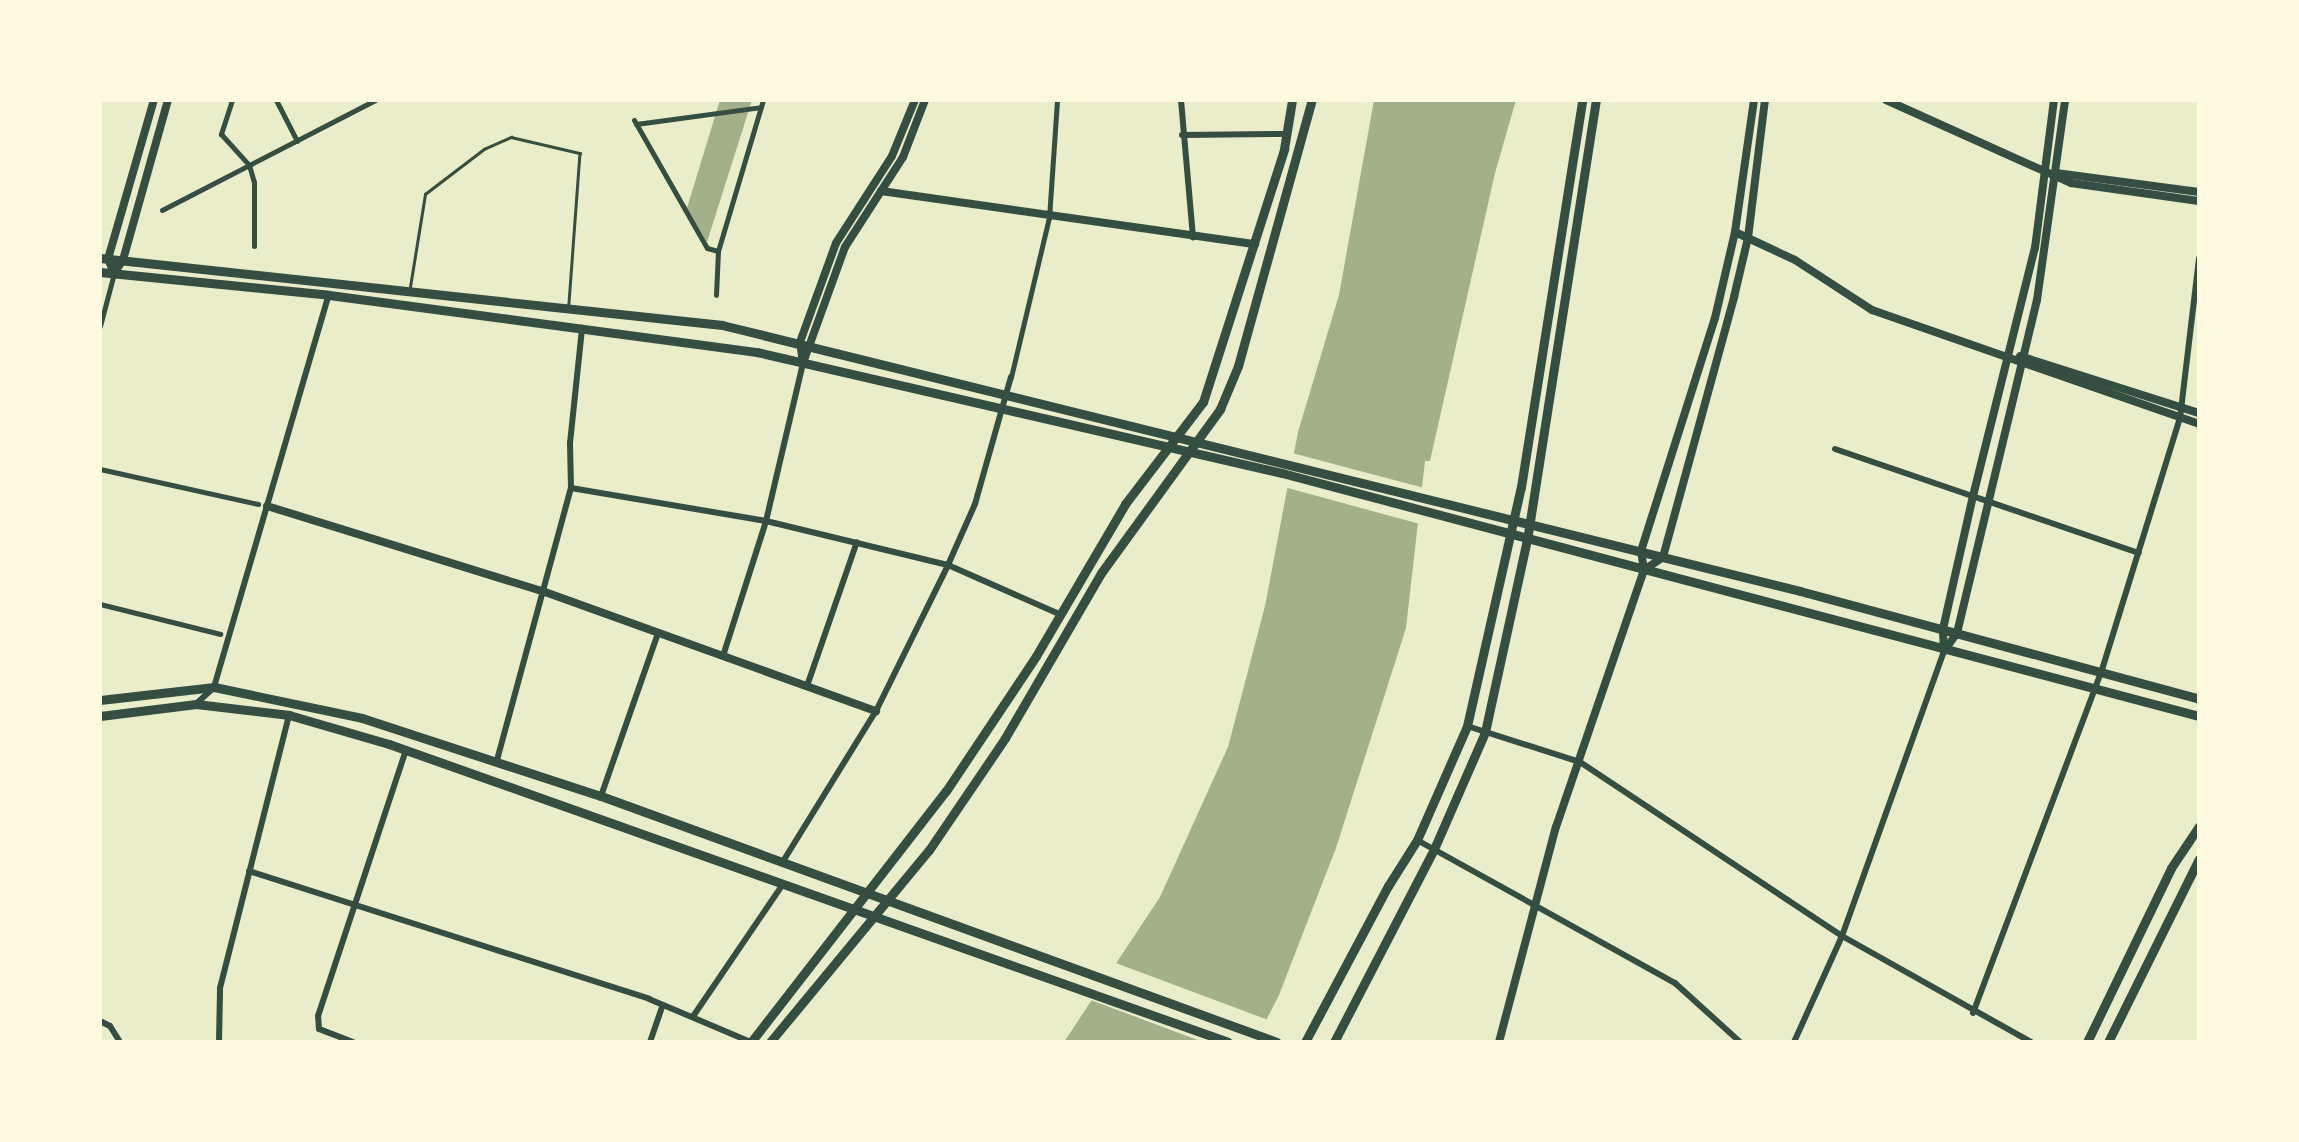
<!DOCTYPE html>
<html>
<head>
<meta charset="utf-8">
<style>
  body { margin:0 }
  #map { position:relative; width:2299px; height:1142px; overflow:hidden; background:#e9edc9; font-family:Barlow,sans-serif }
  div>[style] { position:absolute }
  .water>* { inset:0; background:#a3b18a }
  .pier>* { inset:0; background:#e9edc9 }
  .service>* { height:2.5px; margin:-1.25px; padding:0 1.25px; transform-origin:1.25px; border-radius:1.25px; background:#344e41 }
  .pedestrian>* { height:5px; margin:-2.5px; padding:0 2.5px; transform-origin:2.5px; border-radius:2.5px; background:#344e41 }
  .minor>* { height:6px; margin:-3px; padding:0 3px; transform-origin:3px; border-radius:3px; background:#344e41 }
  .tertiary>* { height:8px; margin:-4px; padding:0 4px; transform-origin:4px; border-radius:4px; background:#344e41 }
  .secondary>* { height:9px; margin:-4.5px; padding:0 4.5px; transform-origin:4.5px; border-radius:4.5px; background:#344e41 }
  .primary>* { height:9px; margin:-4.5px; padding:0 4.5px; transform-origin:4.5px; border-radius:4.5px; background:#344e41 }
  span { translate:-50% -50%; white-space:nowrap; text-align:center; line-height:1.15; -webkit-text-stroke:8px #fefae0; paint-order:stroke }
  .frame { position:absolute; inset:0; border:102px solid #fefae0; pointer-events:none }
</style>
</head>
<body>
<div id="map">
  <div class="water">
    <i style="clip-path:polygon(720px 100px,752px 100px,707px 242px,687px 208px)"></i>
    <i style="clip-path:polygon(1374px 100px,1516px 100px,1495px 173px,1430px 461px,1425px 461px,1406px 628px,1336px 848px,1279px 995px,1255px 1042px,1064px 1042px,1160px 897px,1228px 747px,1265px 606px,1298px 432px,1339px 295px)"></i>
  </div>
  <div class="pier">
    <i style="clip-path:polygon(1292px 453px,1428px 489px,1420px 524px,1284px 487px)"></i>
    <i style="clip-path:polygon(1113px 962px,1271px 1021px,1261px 1042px,1203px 1042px,1088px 999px)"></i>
  </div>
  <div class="service">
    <i style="left:410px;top:287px;width:94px;rotate:-80.8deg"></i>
    <i style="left:425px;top:194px;width:74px;rotate:-37.3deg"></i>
    <i style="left:484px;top:149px;width:30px;rotate:-24deg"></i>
    <i style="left:511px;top:137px;width:71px;rotate:13.1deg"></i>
    <i style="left:580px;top:153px;width:151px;rotate:94.2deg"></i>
  </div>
  <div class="pedestrian">
    <i style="left:232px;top:100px;width:36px;rotate:108deg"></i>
    <i style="left:221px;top:134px;width:42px;rotate:47.9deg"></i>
    <i style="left:249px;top:165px;width:18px;rotate:74deg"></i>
    <i style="left:254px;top:182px;width:64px;rotate:90deg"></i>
    <i style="left:276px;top:100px;width:46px;rotate:62.9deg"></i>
    <i style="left:634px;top:120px;width:147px;rotate:60.3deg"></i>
    <i style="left:707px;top:248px;width:11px;rotate:15deg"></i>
    <i style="left:636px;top:124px;width:126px;rotate:-7.7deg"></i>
    <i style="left:162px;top:210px;width:240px;rotate:-27.3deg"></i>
    <i style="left:716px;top:295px;width:44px;rotate:-87.4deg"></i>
    <i style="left:718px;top:251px;width:158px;rotate:-73.4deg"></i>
    <i style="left:100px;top:326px;width:55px;rotate:-75.2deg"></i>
    <i style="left:1011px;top:377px;width:163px;rotate:-76.6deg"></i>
    <i style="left:1049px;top:218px;width:118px;rotate:-86.1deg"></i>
    <i style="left:100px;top:469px;width:162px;rotate:12.5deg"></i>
    <i style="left:100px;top:604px;width:124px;rotate:14deg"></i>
  </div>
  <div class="minor">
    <i style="left:1181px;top:100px;width:138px;rotate:85deg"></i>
    <i style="left:1182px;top:135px;width:104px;rotate:-0.6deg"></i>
    <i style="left:1835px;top:449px;width:321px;rotate:18.9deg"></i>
    <i style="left:571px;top:488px;width:198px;rotate:9.6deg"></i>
    <i style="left:766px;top:521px;width:187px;rotate:13.6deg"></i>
    <i style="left:948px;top:565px;width:119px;rotate:23.8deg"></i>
    <i style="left:723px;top:656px;width:142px;rotate:-72.3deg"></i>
    <i style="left:766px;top:521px;width:162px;rotate:-76.8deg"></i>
    <i style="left:807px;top:686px;width:152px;rotate:-70.9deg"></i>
    <i style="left:196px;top:704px;width:25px;rotate:-43deg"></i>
    <i style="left:214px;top:687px;width:409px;rotate:-73.7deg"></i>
    <i style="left:1467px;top:726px;width:119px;rotate:17.7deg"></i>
    <i style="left:1580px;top:762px;width:315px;rotate:33.6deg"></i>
    <i style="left:1842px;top:936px;width:217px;rotate:29.3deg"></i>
    <i style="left:497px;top:760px;width:282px;rotate:-74.8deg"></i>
    <i style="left:571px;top:488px;width:45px;rotate:-91.3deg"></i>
    <i style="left:570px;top:443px;width:116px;rotate:-84deg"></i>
    <i style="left:601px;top:796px;width:173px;rotate:-70.7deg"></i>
    <i style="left:1417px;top:840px;width:295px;rotate:29deg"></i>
    <i style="left:1675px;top:983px;width:88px;rotate:42.2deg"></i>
    <i style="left:782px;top:863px;width:179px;rotate:-58.3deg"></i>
    <i style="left:876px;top:711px;width:163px;rotate:-63.7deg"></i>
    <i style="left:948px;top:565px;width:67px;rotate:-66.1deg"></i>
    <i style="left:975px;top:504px;width:132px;rotate:-74.2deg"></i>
    <i style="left:249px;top:871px;width:420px;rotate:17.7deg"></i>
    <i style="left:649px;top:999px;width:111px;rotate:22.9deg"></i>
    <i style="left:1973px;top:1013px;width:363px;rotate:-69.4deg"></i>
    <i style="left:2101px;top:673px;width:267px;rotate:-72.8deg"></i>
    <i style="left:2180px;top:418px;width:161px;rotate:-83.2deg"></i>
    <i style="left:694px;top:1015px;width:158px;rotate:-55.8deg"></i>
    <i style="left:100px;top:1021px;width:11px;rotate:27deg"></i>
    <i style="left:110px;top:1026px;width:19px;rotate:58deg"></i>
    <i style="left:219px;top:1042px;width:54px;rotate:-88.9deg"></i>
    <i style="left:220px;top:988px;width:282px;rotate:-75.8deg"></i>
    <i style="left:353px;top:1042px;width:36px;rotate:-159deg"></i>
    <i style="left:319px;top:1029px;width:13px;rotate:-94deg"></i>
    <i style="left:318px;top:1016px;width:280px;rotate:-71.7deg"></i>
    <i style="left:650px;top:1042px;width:39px;rotate:-71deg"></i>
    <i style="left:1794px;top:1042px;width:116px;rotate:-65.6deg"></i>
    <i style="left:1842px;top:936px;width:303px;rotate:-70.3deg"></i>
  </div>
  <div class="tertiary">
    <i style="left:1886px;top:100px;width:203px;rotate:24.2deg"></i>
    <i style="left:2071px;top:183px;width:129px;rotate:8deg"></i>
    <i style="left:2056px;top:173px;width:144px;rotate:7.6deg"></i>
    <i style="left:881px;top:191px;width:378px;rotate:8.1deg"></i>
    <i style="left:1735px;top:232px;width:66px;rotate:25deg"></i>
    <i style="left:1795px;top:260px;width:92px;rotate:33deg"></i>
    <i style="left:1872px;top:310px;width:346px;rotate:19.2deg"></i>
    <i style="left:114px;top:273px;width:16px;rotate:-55deg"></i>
    <i style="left:123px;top:260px;width:166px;rotate:-74.3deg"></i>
    <i style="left:114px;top:273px;width:15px;rotate:-113deg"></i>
    <i style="left:108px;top:259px;width:166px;rotate:-73.9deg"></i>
    <i style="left:2020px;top:356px;width:188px;rotate:17.7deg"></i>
    <i style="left:803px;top:363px;width:123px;rotate:-70.1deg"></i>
    <i style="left:845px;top:247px;width:107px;rotate:-57.2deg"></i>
    <i style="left:903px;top:157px;width:61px;rotate:-68.9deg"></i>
    <i style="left:803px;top:363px;width:21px;rotate:-98deg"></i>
    <i style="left:800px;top:342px;width:105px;rotate:-70deg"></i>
    <i style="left:836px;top:243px;width:103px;rotate:-57.2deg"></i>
    <i style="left:892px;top:156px;width:61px;rotate:-67.7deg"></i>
    <i style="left:267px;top:506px;width:291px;rotate:17.2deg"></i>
    <i style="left:545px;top:592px;width:352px;rotate:19.8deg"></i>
    <i style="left:1644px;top:570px;width:23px;rotate:-34deg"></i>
    <i style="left:1663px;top:557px;width:270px;rotate:-74.7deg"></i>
    <i style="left:1734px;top:297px;width:61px;rotate:-76.7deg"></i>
    <i style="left:1748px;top:238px;width:139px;rotate:-83deg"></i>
    <i style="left:1944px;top:651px;width:22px;rotate:-54deg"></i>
    <i style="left:1957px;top:633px;width:342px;rotate:-76.5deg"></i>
    <i style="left:2037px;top:300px;width:202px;rotate:-82deg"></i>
    <i style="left:1944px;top:651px;width:22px;rotate:-93deg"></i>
    <i style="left:1943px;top:629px;width:136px;rotate:-77.3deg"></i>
    <i style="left:1973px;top:496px;width:256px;rotate:-76deg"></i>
    <i style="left:2035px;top:248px;width:149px;rotate:-82.7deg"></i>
    <i style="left:1499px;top:1042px;width:222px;rotate:-75.2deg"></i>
    <i style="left:1556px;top:827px;width:272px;rotate:-71.1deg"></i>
    <i style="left:1644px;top:570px;width:19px;rotate:-99deg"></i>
    <i style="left:1641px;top:551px;width:244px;rotate:-72.4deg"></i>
    <i style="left:1715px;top:318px;width:88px;rotate:-76.9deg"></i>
    <i style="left:1735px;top:232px;width:133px;rotate:-81.8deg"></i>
  </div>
  <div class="secondary">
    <i style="left:100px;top:700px;width:115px;rotate:-6.5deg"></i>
    <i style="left:214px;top:687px;width:151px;rotate:11.8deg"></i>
    <i style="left:362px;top:718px;width:251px;rotate:18.1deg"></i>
    <i style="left:601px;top:796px;width:719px;rotate:20deg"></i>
    <i style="left:100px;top:716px;width:97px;rotate:-7.1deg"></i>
    <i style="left:196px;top:704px;width:94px;rotate:6.7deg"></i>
    <i style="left:289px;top:715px;width:104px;rotate:16.2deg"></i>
    <i style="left:389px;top:744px;width:890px;rotate:19.55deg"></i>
    <i style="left:751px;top:1042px;width:318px;rotate:-52.2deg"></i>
    <i style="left:946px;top:791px;width:162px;rotate:-56.3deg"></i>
    <i style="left:1036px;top:656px;width:176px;rotate:-59.6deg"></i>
    <i style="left:1125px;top:504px;width:128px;rotate:-52.6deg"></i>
    <i style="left:1203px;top:402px;width:266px;rotate:-72.2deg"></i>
    <i style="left:1284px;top:149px;width:50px;rotate:-80.7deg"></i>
    <i style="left:770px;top:1042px;width:249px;rotate:-50.4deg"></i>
    <i style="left:929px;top:850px;width:135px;rotate:-55.8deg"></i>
    <i style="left:1005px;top:738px;width:191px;rotate:-59.8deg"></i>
    <i style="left:1101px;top:573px;width:203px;rotate:-54deg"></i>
    <i style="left:1220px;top:409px;width:47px;rotate:-67.3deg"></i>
    <i style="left:1238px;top:366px;width:276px;rotate:-74.5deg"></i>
    <i style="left:2087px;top:1042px;width:193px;rotate:-64.2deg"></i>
    <i style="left:2171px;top:868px;width:50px;rotate:-56.3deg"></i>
    <i style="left:2108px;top:1042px;width:204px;rotate:-63.6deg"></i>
  </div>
  <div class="primary">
    <i style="left:100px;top:258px;width:626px;rotate:6.15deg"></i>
    <i style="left:722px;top:325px;width:1110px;rotate:13.86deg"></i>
    <i style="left:1800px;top:591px;width:413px;rotate:15.1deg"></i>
    <i style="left:100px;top:272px;width:230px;rotate:5.7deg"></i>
    <i style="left:329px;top:295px;width:432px;rotate:7.6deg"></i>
    <i style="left:757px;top:352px;width:539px;rotate:12.98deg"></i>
    <i style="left:1282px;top:473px;width:949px;rotate:14.84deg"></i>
    <i style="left:1305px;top:1042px;width:177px;rotate:-62deg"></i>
    <i style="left:1388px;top:886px;width:54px;rotate:-57.8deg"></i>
    <i style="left:1417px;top:840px;width:124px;rotate:-66.3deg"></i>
    <i style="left:1467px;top:726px;width:245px;rotate:-77.3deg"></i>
    <i style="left:1521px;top:487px;width:392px;rotate:-81deg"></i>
    <i style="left:1334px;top:1042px;width:217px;rotate:-62.6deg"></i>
    <i style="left:1434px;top:849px;width:128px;rotate:-66.4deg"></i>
    <i style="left:1485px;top:732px;width:197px;rotate:-77.7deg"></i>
    <i style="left:1527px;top:540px;width:445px;rotate:-81.1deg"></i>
  </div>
  <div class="frame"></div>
</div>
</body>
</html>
